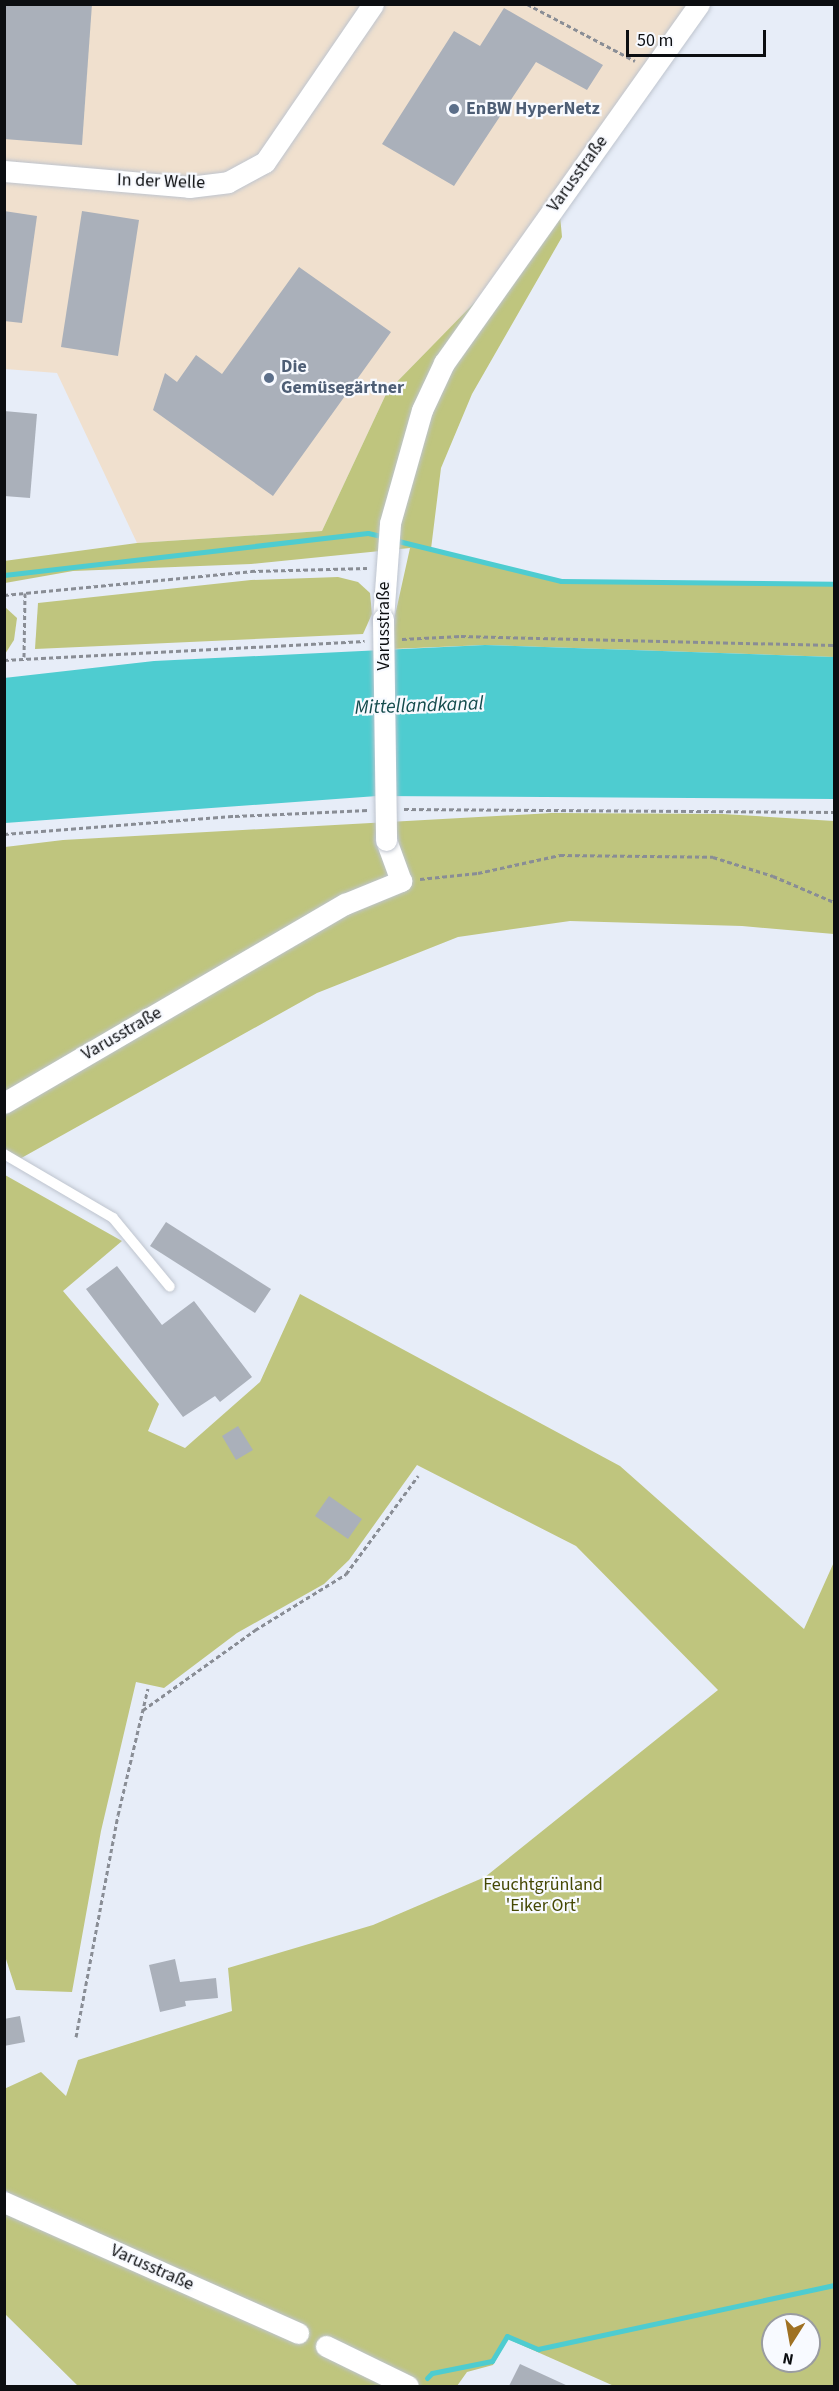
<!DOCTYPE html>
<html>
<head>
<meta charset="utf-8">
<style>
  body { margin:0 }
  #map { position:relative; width:839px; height:2391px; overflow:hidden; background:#e7edf8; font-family:"Source Sans 3",sans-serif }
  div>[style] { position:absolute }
  .industrial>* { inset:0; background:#f0e0ce }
  .green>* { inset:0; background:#bfc57e }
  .water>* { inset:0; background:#4eccd0 }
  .stream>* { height:5px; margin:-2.5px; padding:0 2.5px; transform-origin:2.5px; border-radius:2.5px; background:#4eccd0 }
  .building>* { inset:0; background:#aab0ba }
  .path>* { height:3px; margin-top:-1.5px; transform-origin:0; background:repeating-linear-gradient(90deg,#898d95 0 4.5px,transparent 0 7.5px) }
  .roads { filter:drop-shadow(0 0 2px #bec4ce) drop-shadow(0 0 2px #bec4ce) }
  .lane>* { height:10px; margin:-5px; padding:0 5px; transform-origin:5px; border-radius:5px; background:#fff }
  .street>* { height:21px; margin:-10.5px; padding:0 10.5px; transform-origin:10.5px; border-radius:10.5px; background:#fff }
  .bridges { filter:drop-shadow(0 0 2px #bec4ce) drop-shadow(0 0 2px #bec4ce) }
  .street-bridge>* { height:21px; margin:-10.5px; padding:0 10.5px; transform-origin:10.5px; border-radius:10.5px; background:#fff }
  .dots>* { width:16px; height:16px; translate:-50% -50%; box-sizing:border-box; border:3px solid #f8faff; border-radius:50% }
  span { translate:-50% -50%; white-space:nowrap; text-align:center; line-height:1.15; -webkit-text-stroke:4.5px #f8faff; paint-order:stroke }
  .service-label { font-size:18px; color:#4e5e75; font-weight:700 }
  .left { translate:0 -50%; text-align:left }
  .street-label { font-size:18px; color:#0c0e11 }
  .park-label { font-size:18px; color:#464905 }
  .water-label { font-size:20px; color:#144b4d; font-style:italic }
  .frame { position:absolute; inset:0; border:6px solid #0c0e11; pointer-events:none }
  .north { position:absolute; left:761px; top:2313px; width:60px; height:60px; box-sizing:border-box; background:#f8faff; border:2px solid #9a9ca0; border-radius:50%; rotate:191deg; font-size:16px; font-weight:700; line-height:24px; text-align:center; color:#0c0e11 }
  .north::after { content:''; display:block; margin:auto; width:21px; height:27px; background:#9f7123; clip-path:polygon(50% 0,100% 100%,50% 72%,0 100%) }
  .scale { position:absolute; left:626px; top:30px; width:140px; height:27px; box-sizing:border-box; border:3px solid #0c0e11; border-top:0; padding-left:8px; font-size:18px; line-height:21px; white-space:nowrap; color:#0c0e11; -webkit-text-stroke:4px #f8faff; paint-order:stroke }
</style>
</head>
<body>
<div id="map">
  <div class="industrial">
    <i style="clip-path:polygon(4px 5px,687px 5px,491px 286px,387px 392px,322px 531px,137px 543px,57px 373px,5px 369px)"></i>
  </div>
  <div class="green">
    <i style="clip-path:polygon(560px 215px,562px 237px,472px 394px,441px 468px,431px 549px,561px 581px,834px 584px,834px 657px,485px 645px,392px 649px,394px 620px,410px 548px,251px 564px,73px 571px,5px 583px,4px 561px,137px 543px,322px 531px,387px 392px)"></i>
    <i style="clip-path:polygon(338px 577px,358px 582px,370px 593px,372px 614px,363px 634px,35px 649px,38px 603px,251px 580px)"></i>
    <i style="clip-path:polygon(5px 607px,17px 618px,14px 640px,5px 654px)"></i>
    <i style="clip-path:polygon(552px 813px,723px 814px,834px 821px,834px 934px,742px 926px,570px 921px,458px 937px,317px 993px,16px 1161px,5px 1154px,5px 847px,63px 840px)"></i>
    <i style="clip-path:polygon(evenodd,5px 1175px,122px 1241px,63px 1291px,159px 1404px,148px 1431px,185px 1448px,260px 1382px,300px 1294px,620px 1466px,804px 1629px,834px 1562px,834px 2386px,614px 2386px,508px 2339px,493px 2365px,467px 2372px,457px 2386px,78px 2386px,5px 2314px,4px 2204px,8px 2192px,4px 2190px,4px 2089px,41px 2072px,66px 2096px,78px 2060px,232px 2011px,228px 1968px,373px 1925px,485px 1877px,718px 1690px,576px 1546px,417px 1465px,349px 1560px,324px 1584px,237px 1633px,164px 1688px,136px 1682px,101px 1831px,72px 1992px,16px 1990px,4px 1953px,5px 1175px,773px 2325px,809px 2325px,809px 2361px,773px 2361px,773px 2325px)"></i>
  </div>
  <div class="water">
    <i style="clip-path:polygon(485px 645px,834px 657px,834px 799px,377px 796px,5px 823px,4px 678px,154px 661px)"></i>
  </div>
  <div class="stream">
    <i style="left:394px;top:540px;width:172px;rotate:13.8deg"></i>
    <i style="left:561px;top:581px;width:273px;rotate:0.6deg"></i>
    <i style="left:4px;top:575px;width:366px;rotate:-6.6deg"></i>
    <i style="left:368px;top:533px;width:17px;rotate:13deg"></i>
    <i style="left:427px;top:2378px;width:7px;rotate:-45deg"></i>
    <i style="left:432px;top:2373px;width:61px;rotate:-11.3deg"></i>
    <i style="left:492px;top:2361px;width:29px;rotate:-59deg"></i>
    <i style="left:507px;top:2336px;width:34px;rotate:23deg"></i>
    <i style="left:538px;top:2349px;width:303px;rotate:-12.2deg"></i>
  </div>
  <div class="building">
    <i style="clip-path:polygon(4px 4px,92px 4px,82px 145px,4px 139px)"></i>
    <i style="clip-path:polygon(504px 8px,603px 65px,587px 90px,536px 62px,454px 186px,382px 144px,454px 31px,480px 46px)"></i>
    <i style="clip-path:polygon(4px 211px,37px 216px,22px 323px,4px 321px)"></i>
    <i style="clip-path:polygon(82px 211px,139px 220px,118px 356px,61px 347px)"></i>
    <i style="clip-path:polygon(299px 267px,391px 332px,273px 496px,153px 410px,165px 373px,177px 382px,196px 355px,222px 374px)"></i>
    <i style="clip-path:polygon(4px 411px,37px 414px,30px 498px,4px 496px)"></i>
    <i style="clip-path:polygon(166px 1222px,271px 1289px,255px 1313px,150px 1246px)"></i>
    <i style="clip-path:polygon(117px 1266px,162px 1325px,194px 1301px,252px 1377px,220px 1402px,215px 1396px,183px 1417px,86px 1289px)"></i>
    <i style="clip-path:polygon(238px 1426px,253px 1450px,236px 1460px,222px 1436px)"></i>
    <i style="clip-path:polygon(329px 1496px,362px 1519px,348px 1539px,315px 1516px)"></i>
    <i style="clip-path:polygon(175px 1959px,180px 1982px,216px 1978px,218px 1998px,185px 2001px,186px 2006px,160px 2012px,149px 1965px)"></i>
    <i style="clip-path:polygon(20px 2016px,25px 2042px,4px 2046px,4px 2019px)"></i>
    <i style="clip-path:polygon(520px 2364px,568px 2386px,509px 2386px)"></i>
  </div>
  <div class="path">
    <i style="left:527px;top:4px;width:122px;rotate:27.8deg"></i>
    <i style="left:4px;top:595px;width:248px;rotate:-5.5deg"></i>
    <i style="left:251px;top:571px;width:116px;rotate:-1.5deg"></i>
    <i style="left:402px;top:639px;width:59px;rotate:-2.9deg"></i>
    <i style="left:461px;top:636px;width:373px;rotate:1.4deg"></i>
    <i style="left:24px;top:657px;width:64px;rotate:-89.1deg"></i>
    <i style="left:4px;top:660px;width:361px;rotate:-3deg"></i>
    <i style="left:404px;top:809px;width:430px;rotate:0.4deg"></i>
    <i style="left:4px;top:834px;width:232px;rotate:-4.5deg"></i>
    <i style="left:235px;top:816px;width:133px;rotate:-2.6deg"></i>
    <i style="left:420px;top:879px;width:58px;rotate:-5.9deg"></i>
    <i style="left:478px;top:873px;width:84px;rotate:-12.4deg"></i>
    <i style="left:560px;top:855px;width:153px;rotate:0.7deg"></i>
    <i style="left:713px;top:857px;width:63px;rotate:17.6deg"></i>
    <i style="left:773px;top:876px;width:66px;rotate:23.1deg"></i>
    <i style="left:143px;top:1710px;width:138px;rotate:-35.5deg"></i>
    <i style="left:255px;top:1630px;width:107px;rotate:-31.6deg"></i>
    <i style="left:346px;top:1574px;width:122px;rotate:-53.7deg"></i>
    <i style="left:76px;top:2037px;width:226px;rotate:-79.3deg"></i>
    <i style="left:118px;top:1815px;width:130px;rotate:-76.7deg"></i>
  </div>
  <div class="roads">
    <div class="lane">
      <i style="left:4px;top:1154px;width:126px;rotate:30.4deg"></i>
      <i style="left:113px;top:1218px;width:89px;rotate:50.4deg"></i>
    </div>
    <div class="street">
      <i style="left:4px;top:171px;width:186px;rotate:4.9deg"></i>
      <i style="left:189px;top:187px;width:39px;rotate:-7deg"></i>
      <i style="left:228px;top:182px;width:42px;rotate:-28.4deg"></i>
      <i style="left:265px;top:162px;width:191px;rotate:-55.6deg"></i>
      <i style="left:383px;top:619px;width:96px;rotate:-85.8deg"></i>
      <i style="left:390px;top:523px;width:117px;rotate:-74.2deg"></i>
      <i style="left:422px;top:410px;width:52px;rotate:-64.9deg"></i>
      <i style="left:444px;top:363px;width:440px;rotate:-54.6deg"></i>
      <i style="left:4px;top:1103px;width:395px;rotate:-30.3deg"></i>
      <i style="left:345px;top:904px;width:61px;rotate:-22.3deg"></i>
      <i style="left:401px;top:881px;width:44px;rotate:-110.1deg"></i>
      <i style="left:4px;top:2202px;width:322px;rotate:24deg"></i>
      <i style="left:326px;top:2346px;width:91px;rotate:26deg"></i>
    </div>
  </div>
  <div class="bridges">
    <div class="street-bridge">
      <i style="left:383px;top:619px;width:221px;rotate:89.2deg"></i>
    </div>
  </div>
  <div class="dots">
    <i style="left:454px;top:109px;background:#5c6f8a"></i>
    <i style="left:269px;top:378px;background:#5c6f8a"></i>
  </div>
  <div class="service-label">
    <span class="left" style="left:466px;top:109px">EnBW HyperNetz</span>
    <span class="left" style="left:281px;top:378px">Die<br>Gemüsegärtner</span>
  </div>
  <div class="street-label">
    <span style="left:578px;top:174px;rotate:-54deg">Varusstraße</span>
    <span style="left:161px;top:182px;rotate:2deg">In der Welle</span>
    <span style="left:384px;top:626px;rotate:-90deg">Varusstraße</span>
    <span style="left:122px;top:1034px;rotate:-30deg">Varusstraße</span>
    <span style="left:152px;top:2268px;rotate:24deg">Varusstraße</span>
  </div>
  <div class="park-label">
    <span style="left:543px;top:1896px">Feuchtgrünland<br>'Eiker Ort'</span>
  </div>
  <div class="water-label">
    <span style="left:419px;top:706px;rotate:-2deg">Mittellandkanal</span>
  </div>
  <div class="frame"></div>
  <div class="north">N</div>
  <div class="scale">50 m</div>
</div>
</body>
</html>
